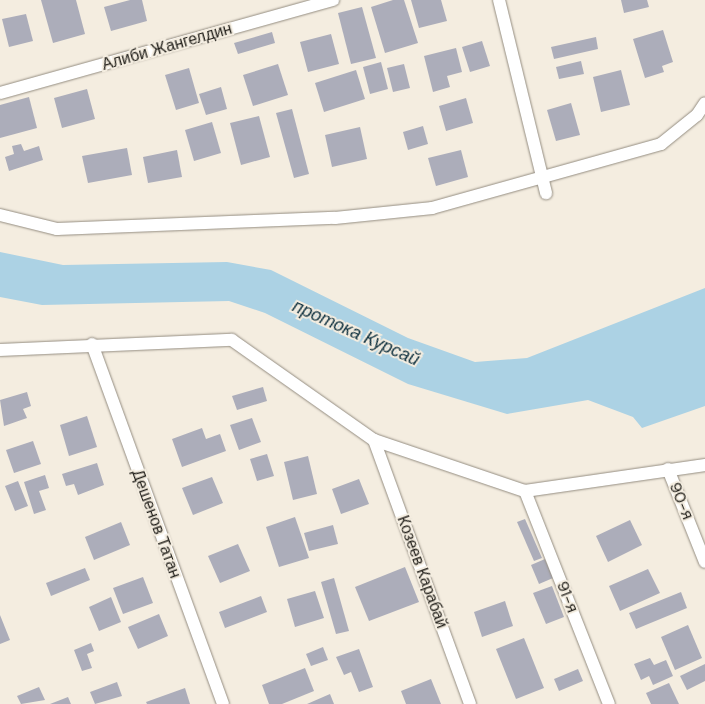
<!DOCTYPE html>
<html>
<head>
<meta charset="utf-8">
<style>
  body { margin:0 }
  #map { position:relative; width:705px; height:704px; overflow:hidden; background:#f4ede0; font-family:"DM Sans",sans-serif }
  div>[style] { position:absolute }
  .water>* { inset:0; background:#acd2e4 }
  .building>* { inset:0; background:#acadba }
  .roads { filter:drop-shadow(0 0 1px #948d81) drop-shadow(0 0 1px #948d81) }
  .street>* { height:12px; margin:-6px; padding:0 6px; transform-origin:6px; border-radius:6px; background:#fff }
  span { translate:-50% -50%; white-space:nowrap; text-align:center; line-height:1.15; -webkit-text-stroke:4px #f4ede0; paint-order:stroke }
  .street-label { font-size:16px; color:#211f1a }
  .water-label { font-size:18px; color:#0f313f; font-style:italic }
</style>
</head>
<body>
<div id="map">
  <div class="water">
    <i style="clip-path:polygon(0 252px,63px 265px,227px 262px,271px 270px,408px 338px,475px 362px,527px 358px,705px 288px,705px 406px,642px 428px,633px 417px,588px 400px,507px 414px,408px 384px,265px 313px,229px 301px,42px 305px,0 297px)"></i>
  </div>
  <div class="building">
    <i style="clip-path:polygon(41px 0,76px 0,85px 34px,53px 43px)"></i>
    <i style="clip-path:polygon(130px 0,142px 0,147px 21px,111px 31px,104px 7px)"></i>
    <i style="clip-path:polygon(393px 0,404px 0,418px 43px,385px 53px,371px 7px)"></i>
    <i style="clip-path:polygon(411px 0,441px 0,447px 21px,419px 28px)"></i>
    <i style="clip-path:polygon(621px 0,647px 0,649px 7px,624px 13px)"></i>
    <i style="clip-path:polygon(362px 7px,376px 58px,351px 64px,338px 13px)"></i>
    <i style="clip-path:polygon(26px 14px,33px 41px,9px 47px,2px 19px)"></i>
    <i style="clip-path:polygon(663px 30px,673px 62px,662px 66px,664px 72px,645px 78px,633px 39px)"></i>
    <i style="clip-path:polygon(272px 32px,275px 43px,238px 54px,234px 43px)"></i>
    <i style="clip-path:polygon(331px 34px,339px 64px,308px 72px,300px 42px)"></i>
    <i style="clip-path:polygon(596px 37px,598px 49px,554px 59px,551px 47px)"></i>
    <i style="clip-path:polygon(482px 41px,490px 66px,470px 72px,462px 47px)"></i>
    <i style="clip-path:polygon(456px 48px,462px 72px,447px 76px,450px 87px,433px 92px,424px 56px)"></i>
    <i style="clip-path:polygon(581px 61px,584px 74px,559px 79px,556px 67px)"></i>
    <i style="clip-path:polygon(381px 62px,388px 89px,370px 94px,363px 67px)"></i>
    <i style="clip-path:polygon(278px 64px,288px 95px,253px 106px,243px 75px)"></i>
    <i style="clip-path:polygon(404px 64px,410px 88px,393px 92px,387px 68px)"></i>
    <i style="clip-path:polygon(189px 68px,199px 103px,176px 110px,165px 75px)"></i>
    <i style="clip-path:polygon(356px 70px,365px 99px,324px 112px,315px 83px)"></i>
    <i style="clip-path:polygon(621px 70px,630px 105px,601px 112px,593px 77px)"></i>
    <i style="clip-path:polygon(221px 87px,227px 109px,206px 115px,199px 94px)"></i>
    <i style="clip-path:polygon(87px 89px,95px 119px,62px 128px,54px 98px)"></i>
    <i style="clip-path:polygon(29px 97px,37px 128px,0 138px,0 105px)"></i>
    <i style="clip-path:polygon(466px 98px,473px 123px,446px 131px,439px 106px)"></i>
    <i style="clip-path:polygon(571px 103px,580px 135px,556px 141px,547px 110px)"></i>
    <i style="clip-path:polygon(292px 109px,309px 174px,294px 178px,276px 113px)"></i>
    <i style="clip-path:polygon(259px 116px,270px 157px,241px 165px,230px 123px)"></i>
    <i style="clip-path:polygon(212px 122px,221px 153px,194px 161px,185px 130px)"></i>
    <i style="clip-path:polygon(423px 126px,428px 144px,408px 150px,403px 132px)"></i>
    <i style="clip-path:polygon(360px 127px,367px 159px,332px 167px,325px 135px)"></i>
    <i style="clip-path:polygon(21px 144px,24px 151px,39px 146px,43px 160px,9px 171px,5px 157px,14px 154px,12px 146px)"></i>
    <i style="clip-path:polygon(127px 148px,132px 175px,88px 183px,82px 156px)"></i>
    <i style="clip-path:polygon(177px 150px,182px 177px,148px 183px,143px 157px)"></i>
    <i style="clip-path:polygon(461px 150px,468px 177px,436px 186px,428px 158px)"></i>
    <i style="clip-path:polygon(263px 387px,267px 401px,237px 410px,232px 396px)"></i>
    <i style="clip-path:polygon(27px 392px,31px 406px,23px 409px,27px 418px,4px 426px,0 400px)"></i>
    <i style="clip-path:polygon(87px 416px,97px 447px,69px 456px,60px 425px)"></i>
    <i style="clip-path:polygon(252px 418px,261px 442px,239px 450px,230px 425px)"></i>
    <i style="clip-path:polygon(202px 428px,206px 439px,220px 434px,226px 451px,182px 467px,172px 439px)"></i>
    <i style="clip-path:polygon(33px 441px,41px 464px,14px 473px,6px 450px)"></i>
    <i style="clip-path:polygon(267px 454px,274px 476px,257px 481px,250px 459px)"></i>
    <i style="clip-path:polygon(308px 456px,317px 494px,293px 500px,284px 462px)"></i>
    <i style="clip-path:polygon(97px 463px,104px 485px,78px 495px,74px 484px,66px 486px,62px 474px)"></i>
    <i style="clip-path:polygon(45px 475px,49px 488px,39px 491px,46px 510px,34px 514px,24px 482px)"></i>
    <i style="clip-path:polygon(212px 477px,223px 503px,193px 515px,182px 488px)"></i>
    <i style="clip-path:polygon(359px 479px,369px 504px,341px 514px,332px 489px)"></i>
    <i style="clip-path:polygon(18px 481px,28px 506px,15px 511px,5px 486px)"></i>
    <i style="clip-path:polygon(295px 517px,309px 558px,279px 567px,266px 527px)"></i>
    <i style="clip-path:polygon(525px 519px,542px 558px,534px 561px,517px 522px)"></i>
    <i style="clip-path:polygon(630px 520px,642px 545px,608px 562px,596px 536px)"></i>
    <i style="clip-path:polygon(121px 522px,130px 545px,94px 560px,85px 537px)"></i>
    <i style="clip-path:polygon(333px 525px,338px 544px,309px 551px,304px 533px)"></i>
    <i style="clip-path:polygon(238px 544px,250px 571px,220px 583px,208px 556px)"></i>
    <i style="clip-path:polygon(545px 559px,553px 578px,539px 584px,531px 565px)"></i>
    <i style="clip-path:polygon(405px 567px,419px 602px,369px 621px,355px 587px)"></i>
    <i style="clip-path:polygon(85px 568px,90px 580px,51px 596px,46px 583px)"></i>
    <i style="clip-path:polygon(648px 569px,660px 593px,620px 611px,609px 586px)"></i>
    <i style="clip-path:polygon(143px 577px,153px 603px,123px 614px,113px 588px)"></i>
    <i style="clip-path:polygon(334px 578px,349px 631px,336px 634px,321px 582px)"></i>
    <i style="clip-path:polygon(552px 586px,564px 617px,546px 624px,533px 593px)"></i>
    <i style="clip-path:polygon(315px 591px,324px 618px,295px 627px,287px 599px)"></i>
    <i style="clip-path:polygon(681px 592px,687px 608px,636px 629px,629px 613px)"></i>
    <i style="clip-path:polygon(261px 596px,267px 612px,225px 628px,219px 612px)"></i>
    <i style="clip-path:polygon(111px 597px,121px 622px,99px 631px,89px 607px)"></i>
    <i style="clip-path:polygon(505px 601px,513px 626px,482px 637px,474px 612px)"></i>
    <i style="clip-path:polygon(159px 614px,168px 636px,138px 649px,128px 627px)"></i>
    <i style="clip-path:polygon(0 615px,10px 640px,0 644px)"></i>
    <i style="clip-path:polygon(688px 625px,702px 658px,675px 670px,661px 637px)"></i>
    <i style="clip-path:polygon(524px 638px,544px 688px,516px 699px,496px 649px)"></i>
    <i style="clip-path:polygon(91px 643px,94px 651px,87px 654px,92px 668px,82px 671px,74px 650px)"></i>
    <i style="clip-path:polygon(323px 647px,328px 660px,311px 666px,306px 654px)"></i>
    <i style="clip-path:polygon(359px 649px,373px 687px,359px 692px,351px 672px,344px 675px,336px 657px)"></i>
    <i style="clip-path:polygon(650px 658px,654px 665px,666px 660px,673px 676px,653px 685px,649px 676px,641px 680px,634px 664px)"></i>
    <i style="clip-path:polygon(705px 664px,705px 681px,687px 690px,680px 676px)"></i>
    <i style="clip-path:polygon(305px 668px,314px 691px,282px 704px,269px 704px,262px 685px)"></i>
    <i style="clip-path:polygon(578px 669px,583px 681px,559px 691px,554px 679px)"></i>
    <i style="clip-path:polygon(431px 679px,441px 704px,406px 704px,401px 691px)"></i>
    <i style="clip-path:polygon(117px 682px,122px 696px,95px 704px,90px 692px)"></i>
    <i style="clip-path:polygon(669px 683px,679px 704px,651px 704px,646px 693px)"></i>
    <i style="clip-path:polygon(39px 687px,45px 700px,21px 704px,17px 696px)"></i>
    <i style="clip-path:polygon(185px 688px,190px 704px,147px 704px,146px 702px)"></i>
    <i style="clip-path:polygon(330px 694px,334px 704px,307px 704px)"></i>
    <i style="clip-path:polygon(68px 697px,71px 704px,50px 704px)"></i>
  </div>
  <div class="roads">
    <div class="street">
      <i style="left:499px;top:0;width:199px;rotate:76.3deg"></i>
      <i style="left:0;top:93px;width:346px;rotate:-15.6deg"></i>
      <i style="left:0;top:215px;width:59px;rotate:13.8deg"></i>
      <i style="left:57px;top:229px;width:278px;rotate:-2.3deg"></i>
      <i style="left:335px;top:218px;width:98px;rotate:-5.9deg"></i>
      <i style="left:432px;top:208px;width:238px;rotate:-15.6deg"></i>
      <i style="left:661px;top:144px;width:46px;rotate:-38.9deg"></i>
      <i style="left:697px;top:115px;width:14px;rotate:-56deg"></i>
      <i style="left:92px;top:344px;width:383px;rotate:70deg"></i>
      <i style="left:0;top:350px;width:232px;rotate:-2.5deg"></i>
      <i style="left:232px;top:340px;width:174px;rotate:35.2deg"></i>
      <i style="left:374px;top:440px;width:159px;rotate:18.7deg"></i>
      <i style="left:525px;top:491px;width:182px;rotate:-8.2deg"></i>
      <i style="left:374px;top:440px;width:281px;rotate:70deg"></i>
      <i style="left:668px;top:469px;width:100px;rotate:68.3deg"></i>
      <i style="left:525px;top:491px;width:229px;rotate:68.5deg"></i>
    </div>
  </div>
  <div class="street-label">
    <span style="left:167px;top:47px;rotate:-16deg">Алиби Жангелдин</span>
    <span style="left:681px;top:501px;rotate:68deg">90-я</span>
    <span style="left:156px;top:524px;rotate:70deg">Дешенов Татан</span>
    <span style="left:422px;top:572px;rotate:70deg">Козеев Карабай</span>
    <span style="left:567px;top:597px;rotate:69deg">91-я</span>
  </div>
  <div class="water-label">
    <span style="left:356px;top:333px;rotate:24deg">протока Курсай</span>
  </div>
</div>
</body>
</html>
